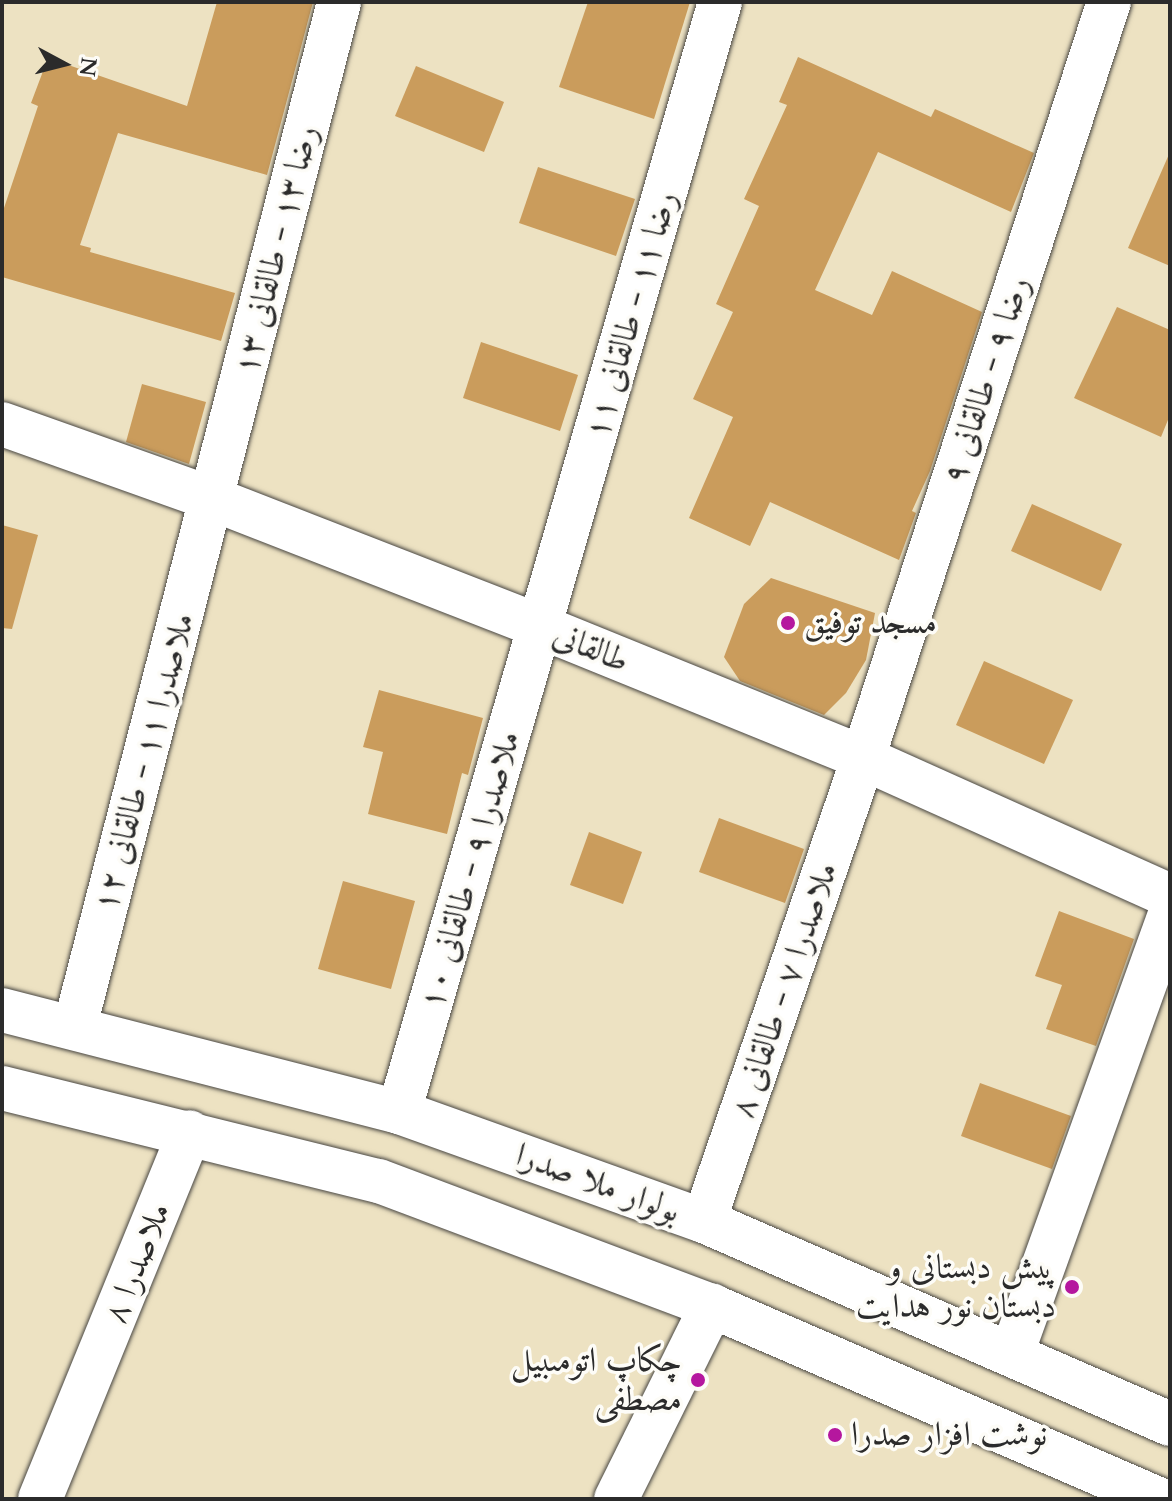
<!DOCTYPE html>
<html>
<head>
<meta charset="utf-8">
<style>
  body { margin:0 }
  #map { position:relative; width:1172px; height:1501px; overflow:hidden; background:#ede2c2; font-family:Cardo,Amiri,serif }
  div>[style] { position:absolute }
  .building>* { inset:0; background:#ca9c5c }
  .roads { filter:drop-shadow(0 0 2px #484642) drop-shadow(0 0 2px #484642) }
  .minor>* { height:44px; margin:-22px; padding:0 22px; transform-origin:22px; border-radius:22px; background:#fff }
  .tertiary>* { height:44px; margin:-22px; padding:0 22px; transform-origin:22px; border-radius:22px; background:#fff }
  .secondary>* { height:44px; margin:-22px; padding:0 22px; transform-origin:22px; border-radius:22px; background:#fff }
  .dots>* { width:22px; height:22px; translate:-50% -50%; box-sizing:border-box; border:4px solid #fdfcf7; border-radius:50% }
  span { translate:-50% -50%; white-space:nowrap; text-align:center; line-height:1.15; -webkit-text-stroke:7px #fdfcf7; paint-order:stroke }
  .street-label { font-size:34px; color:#2b2b2b }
  .poi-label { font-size:34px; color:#2b2b2b }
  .left { translate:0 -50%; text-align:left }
  .right { translate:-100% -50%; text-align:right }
  .frame { position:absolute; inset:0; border:4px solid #2b2b2b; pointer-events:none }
  .north { position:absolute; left:24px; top:24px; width:80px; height:80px; -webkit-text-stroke:6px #fdfcf7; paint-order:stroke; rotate:97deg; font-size:22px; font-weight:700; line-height:32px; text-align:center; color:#2b2b2b }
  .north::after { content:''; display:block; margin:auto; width:28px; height:36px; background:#2b2b2b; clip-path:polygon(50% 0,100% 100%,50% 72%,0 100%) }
</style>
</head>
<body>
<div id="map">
  <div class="building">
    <i style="clip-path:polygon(217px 2px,313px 2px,267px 175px,118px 133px,80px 245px,91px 248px,90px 252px,235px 293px,221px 341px,2px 277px,2px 214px,38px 106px,31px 103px,48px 58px,187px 106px)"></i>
    <i style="clip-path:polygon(588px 2px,690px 2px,654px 119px,559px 87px)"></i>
    <i style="clip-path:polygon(798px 57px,931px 117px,935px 109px,1034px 153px,1011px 212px,878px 152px,815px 290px,872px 315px,892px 271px,982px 312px,930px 471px,912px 511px,916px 513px,899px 560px,770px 502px,750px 546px,689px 518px,733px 417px,693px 399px,733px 312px,716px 304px,759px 206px,744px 199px,787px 105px,779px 102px)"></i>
    <i style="clip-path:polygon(416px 66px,504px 102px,484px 152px,395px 116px)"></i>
    <i style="clip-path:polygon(1170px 152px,1170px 266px,1128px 248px)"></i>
    <i style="clip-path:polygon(538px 167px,635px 199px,616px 256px,519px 223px)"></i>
    <i style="clip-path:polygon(1117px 307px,1170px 330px,1170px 415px,1161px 437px,1074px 398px)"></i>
    <i style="clip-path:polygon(481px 342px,578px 375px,560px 431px,463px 398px)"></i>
    <i style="clip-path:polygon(142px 384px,206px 402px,189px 464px,126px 442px)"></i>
    <i style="clip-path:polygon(1032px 504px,1122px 544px,1101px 591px,1011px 551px)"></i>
    <i style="clip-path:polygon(2px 525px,38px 535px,12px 629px,2px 628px)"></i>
    <i style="clip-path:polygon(771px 578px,875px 613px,866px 660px,846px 693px,824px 715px,740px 681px,724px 657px,744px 604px)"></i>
    <i style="clip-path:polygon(984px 661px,1073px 700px,1044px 764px,956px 725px)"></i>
    <i style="clip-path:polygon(379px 690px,483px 718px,468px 775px,462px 773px,447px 834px,368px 814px,383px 752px,363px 747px)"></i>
    <i style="clip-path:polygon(719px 818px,804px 849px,785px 903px,699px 872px)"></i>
    <i style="clip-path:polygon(589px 832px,642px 852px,623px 904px,570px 885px)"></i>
    <i style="clip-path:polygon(343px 881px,415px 901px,391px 989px,318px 969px)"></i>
    <i style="clip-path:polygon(1059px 911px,1134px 939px,1096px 1046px,1046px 1029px,1062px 985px,1035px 976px)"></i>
    <i style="clip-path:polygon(980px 1083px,1071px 1116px,1052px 1169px,961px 1136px)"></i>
  </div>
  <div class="roads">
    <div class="minor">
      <i style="left:75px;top:1026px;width:1057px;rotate:-75.54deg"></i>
      <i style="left:399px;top:1112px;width:1155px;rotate:-73.87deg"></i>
      <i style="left:704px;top:1221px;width:490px;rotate:-71deg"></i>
      <i style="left:863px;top:758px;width:795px;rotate:-71.98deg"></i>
      <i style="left:1012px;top:1353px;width:467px;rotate:-70.2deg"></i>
      <i style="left:40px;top:1499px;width:396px;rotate:-67.8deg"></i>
      <i style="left:616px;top:1499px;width:216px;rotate:-63.6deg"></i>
    </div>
    <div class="tertiary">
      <i style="left:2px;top:424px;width:224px;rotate:19.6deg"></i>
      <i style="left:213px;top:499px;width:352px;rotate:21.3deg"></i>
      <i style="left:541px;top:627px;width:348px;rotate:22.1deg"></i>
      <i style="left:863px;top:758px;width:337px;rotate:24.2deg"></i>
    </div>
    <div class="secondary">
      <i style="left:2px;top:1010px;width:410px;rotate:14.4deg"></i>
      <i style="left:399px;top:1112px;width:324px;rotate:19.7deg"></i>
      <i style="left:704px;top:1221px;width:508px;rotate:23.54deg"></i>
      <i style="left:2px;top:1088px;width:388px;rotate:13.9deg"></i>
      <i style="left:379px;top:1181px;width:356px;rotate:20.6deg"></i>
      <i style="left:712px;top:1306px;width:487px;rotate:23.4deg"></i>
    </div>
  </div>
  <div class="dots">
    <i style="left:788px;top:623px;background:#b5179e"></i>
    <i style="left:1072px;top:1287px;background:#b5179e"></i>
    <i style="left:698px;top:1380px;background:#b5179e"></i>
    <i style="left:835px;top:1435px;background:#b5179e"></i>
  </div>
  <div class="street-label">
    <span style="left:276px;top:250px;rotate:-76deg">رضا ۱۳ - طالقانی ۱۳</span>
    <span style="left:631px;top:315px;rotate:-74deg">رضا ۱۱ - طالقانی ۱۱</span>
    <span style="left:986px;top:380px;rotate:-72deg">رضا ۹ - طالقانی ۹</span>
    <span style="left:591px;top:648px;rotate:22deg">طالقانی</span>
    <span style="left:144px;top:762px;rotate:-75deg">ملاصدرا ۱۱ - طالقانی ۱۲</span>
    <span style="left:470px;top:870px;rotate:-74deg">ملاصدرا ۹ - طالقانی ۱۰</span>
    <span style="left:784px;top:990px;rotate:-71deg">ملاصدرا ۷ - طالقانی ۸</span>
    <span style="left:598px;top:1183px;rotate:20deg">بولوار ملا صدرا</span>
    <span style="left:137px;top:1263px;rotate:-68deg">ملاصدرا ۸</span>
  </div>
  <div class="poi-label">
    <span class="left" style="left:804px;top:623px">مسجد توفیق</span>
    <span class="right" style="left:1056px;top:1287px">پیش دبستانی و<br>دبستان نور هدایت</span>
    <span class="right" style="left:682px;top:1380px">چکاپ اتومىبیل<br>مصطفی</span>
    <span class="left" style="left:851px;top:1435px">نوشت افزار صدرا</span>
  </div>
  <div class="frame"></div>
  <div class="north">N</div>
</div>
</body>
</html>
